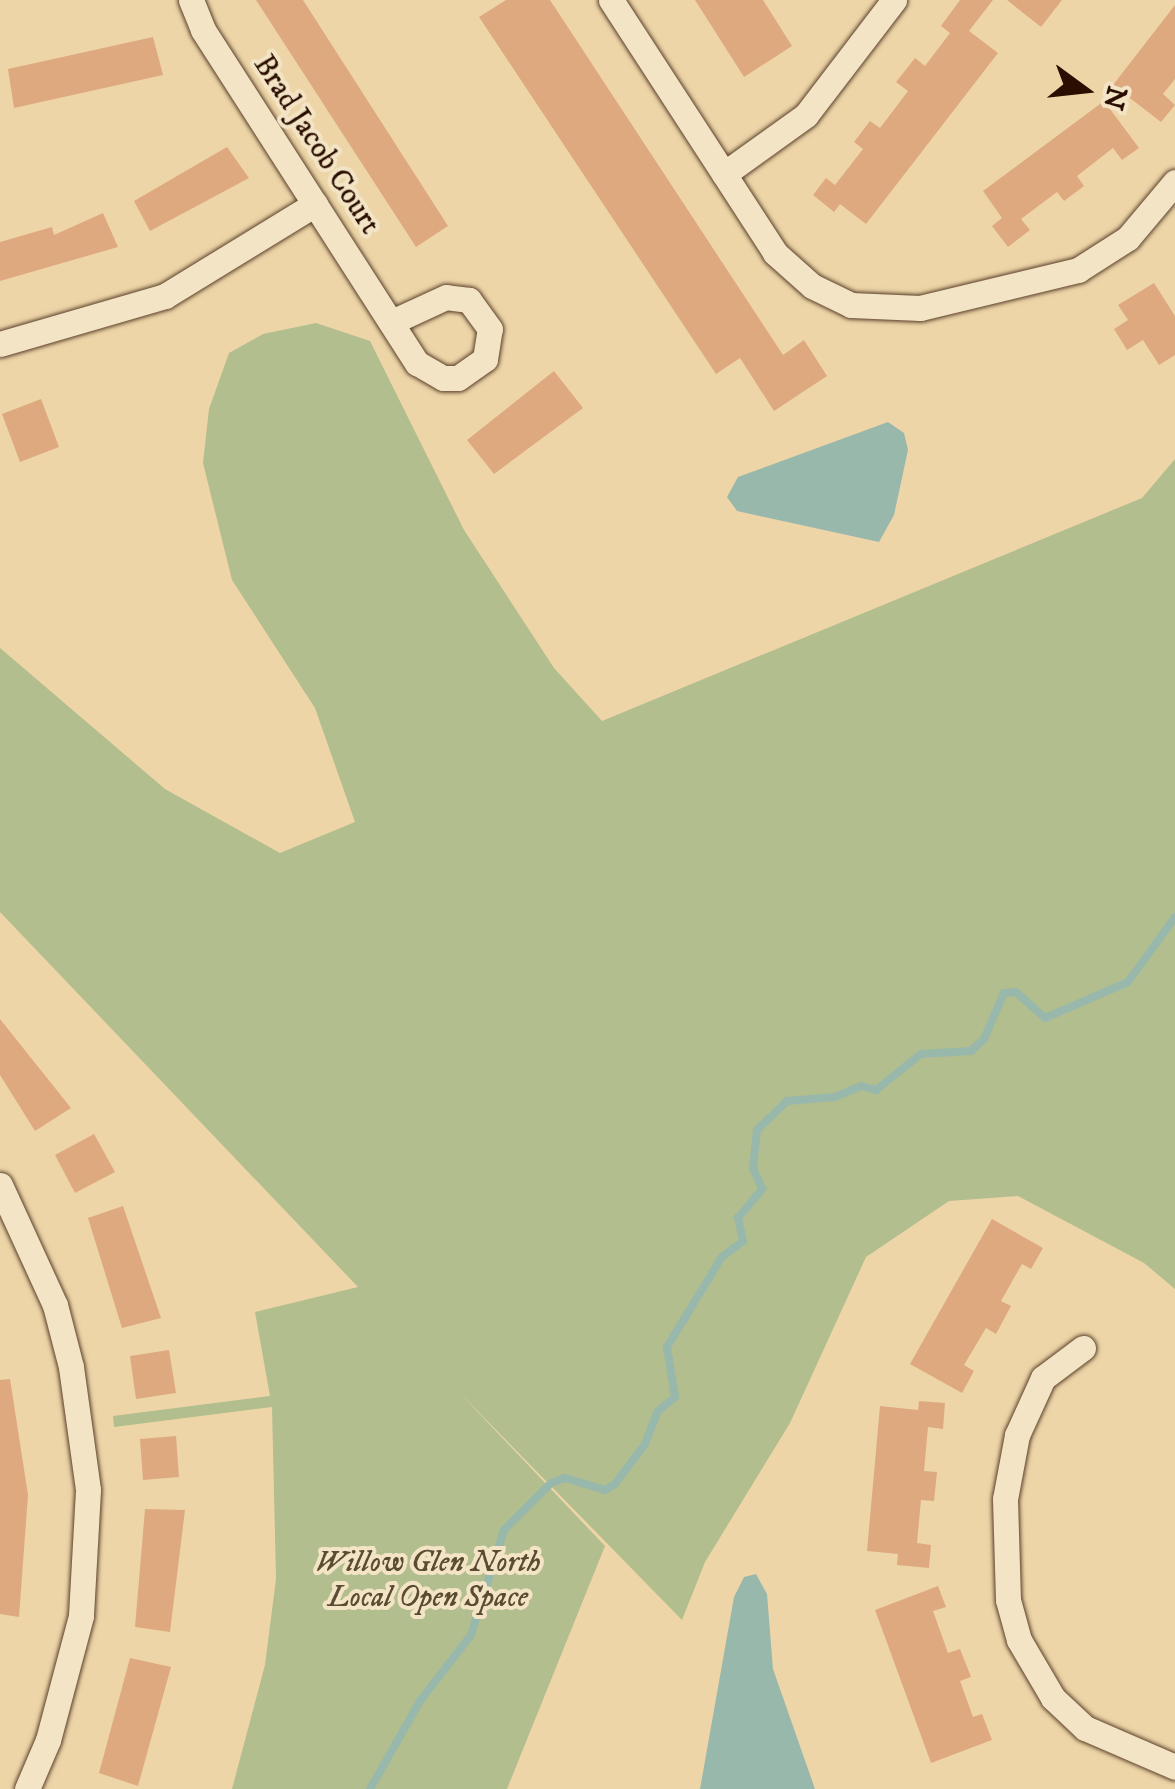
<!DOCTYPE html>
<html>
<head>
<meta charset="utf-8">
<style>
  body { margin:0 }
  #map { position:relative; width:1175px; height:1789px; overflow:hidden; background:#edd5a8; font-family:"IM FELL DW Pica",serif }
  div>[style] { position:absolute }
  .green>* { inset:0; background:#b2be8d }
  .water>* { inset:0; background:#99b8ac }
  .stream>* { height:8px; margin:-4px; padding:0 4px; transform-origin:4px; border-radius:4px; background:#99b8ac }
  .building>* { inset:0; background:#dfa980 }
  .roads { filter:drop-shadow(0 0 2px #5b402a) drop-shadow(0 0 2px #5b402a) }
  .minor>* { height:25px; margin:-12.5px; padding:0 12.5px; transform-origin:12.5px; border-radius:12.5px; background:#f3e4c6 }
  span { translate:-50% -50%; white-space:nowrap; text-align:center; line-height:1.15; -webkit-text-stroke:8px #f3e4c6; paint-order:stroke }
  .street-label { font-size:30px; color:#2a0f00 }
  .park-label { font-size:30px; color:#5a4c31; font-style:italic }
  .north { position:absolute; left:1035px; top:40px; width:100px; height:100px; -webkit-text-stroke:8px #f3e4c6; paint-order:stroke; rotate:105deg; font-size:28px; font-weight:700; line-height:40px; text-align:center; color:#2a0f00 }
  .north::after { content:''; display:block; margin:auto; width:35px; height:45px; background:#2a0f00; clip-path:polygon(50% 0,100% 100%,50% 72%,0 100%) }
</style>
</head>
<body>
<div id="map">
  <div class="green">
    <i style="clip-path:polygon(316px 323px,370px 341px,464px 530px,554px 668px,602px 721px,1142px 498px,1175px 459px,1175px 1289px,1144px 1263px,1018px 1196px,949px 1201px,866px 1257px,790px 1423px,705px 1562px,682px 1620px,456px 1389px,605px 1546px,507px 1789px,232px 1789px,265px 1665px,276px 1579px,272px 1407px,114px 1427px,113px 1416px,270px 1396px,255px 1312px,358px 1287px,0 912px,0 648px,165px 789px,280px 853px,355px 822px,315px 708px,232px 580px,203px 463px,209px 409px,229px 353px,263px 334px)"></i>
  </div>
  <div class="water">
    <i style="clip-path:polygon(888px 422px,904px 433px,908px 450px,894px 515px,879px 542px,737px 511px,727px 497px,738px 477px)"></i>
    <i style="clip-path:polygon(756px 1574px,767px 1594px,773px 1669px,815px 1789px,700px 1789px,734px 1597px,744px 1577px)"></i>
  </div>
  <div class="stream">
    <i style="left:370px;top:1789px;width:101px;rotate:-60.4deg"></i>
    <i style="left:420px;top:1701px;width:83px;rotate:-52.3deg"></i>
    <i style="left:471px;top:1635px;width:110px;rotate:-72.6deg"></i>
    <i style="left:504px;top:1530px;width:66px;rotate:-45deg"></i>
    <i style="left:551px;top:1483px;width:15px;rotate:-20deg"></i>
    <i style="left:565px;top:1478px;width:42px;rotate:16.7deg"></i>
    <i style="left:605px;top:1490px;width:12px;rotate:-31deg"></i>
    <i style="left:615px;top:1484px;width:50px;rotate:-53.1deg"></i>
    <i style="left:645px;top:1444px;width:34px;rotate:-69deg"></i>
    <i style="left:657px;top:1412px;width:23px;rotate:-40deg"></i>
    <i style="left:675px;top:1397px;width:51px;rotate:-99.1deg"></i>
    <i style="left:667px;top:1347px;width:105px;rotate:-58.6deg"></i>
    <i style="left:722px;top:1257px;width:26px;rotate:-37deg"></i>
    <i style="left:743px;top:1241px;width:24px;rotate:-102deg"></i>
    <i style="left:738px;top:1218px;width:38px;rotate:-50deg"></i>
    <i style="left:762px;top:1189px;width:23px;rotate:-113deg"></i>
    <i style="left:753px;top:1168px;width:38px;rotate:-84deg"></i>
    <i style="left:757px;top:1130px;width:42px;rotate:-44deg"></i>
    <i style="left:787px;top:1101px;width:48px;rotate:-4.8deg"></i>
    <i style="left:835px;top:1097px;width:28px;rotate:-23deg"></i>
    <i style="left:861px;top:1086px;width:16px;rotate:15deg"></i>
    <i style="left:876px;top:1090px;width:58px;rotate:-38.7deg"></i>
    <i style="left:921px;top:1054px;width:50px;rotate:-3.4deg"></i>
    <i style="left:971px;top:1051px;width:18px;rotate:-43deg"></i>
    <i style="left:984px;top:1039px;width:50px;rotate:-66.5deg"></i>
    <i style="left:1004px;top:993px;width:12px;rotate:-5deg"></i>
    <i style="left:1016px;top:992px;width:39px;rotate:42deg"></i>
    <i style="left:1045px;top:1018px;width:90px;rotate:-23.4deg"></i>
    <i style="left:1128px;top:982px;width:80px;rotate:-54.1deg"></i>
  </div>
  <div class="building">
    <i style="clip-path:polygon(256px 0,303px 0,448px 226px,416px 247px)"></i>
    <i style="clip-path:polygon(506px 0,550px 0,783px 355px,804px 340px,827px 376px,774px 411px,740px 358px,716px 374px,479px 17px)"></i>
    <i style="clip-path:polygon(695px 0,763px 0,792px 46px,744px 77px)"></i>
    <i style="clip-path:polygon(960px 0,993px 0,969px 31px,998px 53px,866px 224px,840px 204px,834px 212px,813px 195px,826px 178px,835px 185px,863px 149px,854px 142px,870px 121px,880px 128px,908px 91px,896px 82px,915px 58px,925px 66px,950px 33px,941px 26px)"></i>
    <i style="clip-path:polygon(1007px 0,1062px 0,1041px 27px)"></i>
    <i style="clip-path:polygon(1175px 5px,1175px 79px,1163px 94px,1175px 105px,1161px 122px,1113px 85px)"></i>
    <i style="clip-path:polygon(153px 37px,163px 75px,14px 108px,8px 69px)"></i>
    <i style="clip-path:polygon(1104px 101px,1139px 148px,1122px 160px,1113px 148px,1077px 176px,1084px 186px,1064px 201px,1057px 192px,1021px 219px,1030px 230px,1008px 247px,992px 226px,1002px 218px,983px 191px)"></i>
    <i style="clip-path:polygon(227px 147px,249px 178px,150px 231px,134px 201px)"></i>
    <i style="clip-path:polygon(103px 213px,118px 247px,0 281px,0 242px,52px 227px,54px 235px)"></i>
    <i style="clip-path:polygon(1154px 283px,1175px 316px,1175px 355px,1159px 365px,1143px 340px,1127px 350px,1114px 329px,1128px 320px,1118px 305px)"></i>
    <i style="clip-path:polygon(554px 371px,583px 408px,494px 474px,467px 440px)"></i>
    <i style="clip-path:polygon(41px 399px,59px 447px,20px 462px,2px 414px)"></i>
    <i style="clip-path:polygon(0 1019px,71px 1108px,35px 1131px,0 1075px)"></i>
    <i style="clip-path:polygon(94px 1134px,115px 1172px,75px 1193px,55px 1155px)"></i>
    <i style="clip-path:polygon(123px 1206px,161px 1318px,122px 1328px,88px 1218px)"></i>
    <i style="clip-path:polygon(992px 1219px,1043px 1248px,1031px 1269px,1022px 1264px,1001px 1301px,1011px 1306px,996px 1334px,986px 1328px,964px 1365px,974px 1371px,962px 1393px,910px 1364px)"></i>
    <i style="clip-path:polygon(169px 1350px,176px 1393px,136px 1399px,130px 1356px)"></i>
    <i style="clip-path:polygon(10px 1379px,28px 1495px,19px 1617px,0 1614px,0 1380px)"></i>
    <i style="clip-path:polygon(919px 1401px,945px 1403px,943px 1429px,928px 1427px,924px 1471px,937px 1472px,934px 1501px,921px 1500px,917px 1543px,931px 1545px,929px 1568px,897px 1565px,898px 1554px,867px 1551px,880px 1406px,918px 1410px)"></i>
    <i style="clip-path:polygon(176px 1436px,179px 1477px,143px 1480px,140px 1439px)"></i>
    <i style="clip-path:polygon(145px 1509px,185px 1510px,170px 1632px,135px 1627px)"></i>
    <i style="clip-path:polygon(938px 1586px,946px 1607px,933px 1611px,948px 1653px,960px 1649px,971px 1677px,960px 1681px,973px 1717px,982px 1714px,992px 1740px,931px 1763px,875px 1610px)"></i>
    <i style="clip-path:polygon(130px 1658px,171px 1667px,138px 1786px,99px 1773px)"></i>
  </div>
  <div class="roads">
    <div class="minor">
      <i style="left:191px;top:0;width:32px;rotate:68deg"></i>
      <i style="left:203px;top:30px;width:396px;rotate:57.3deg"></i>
      <i style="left:417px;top:363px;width:30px;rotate:30deg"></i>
      <i style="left:443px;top:378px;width:15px"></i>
      <i style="left:458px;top:378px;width:33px;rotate:-35deg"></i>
      <i style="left:485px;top:359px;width:30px;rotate:-81deg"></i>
      <i style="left:490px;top:329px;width:36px;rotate:-126deg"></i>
      <i style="left:469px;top:300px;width:23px;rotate:-173deg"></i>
      <i style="left:446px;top:297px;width:60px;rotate:155.2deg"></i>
      <i style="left:611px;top:0;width:302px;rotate:57deg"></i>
      <i style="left:775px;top:253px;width:50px;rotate:41.7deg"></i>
      <i style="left:812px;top:286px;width:43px;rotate:26deg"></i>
      <i style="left:851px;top:305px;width:69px;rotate:2.5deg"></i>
      <i style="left:920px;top:308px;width:163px;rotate:-13.5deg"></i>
      <i style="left:1078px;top:270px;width:59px;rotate:-32.6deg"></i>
      <i style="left:1128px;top:238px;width:73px;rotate:-50deg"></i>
      <i style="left:724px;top:174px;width:101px;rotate:-35.7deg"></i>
      <i style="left:806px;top:115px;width:145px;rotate:-52.6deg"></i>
      <i style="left:0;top:344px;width:172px;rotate:-16.2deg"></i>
      <i style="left:165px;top:296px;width:176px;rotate:-31.5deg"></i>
      <i style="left:0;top:1185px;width:132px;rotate:65.4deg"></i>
      <i style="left:55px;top:1305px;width:64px;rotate:75.5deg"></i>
      <i style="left:71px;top:1367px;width:124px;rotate:82.1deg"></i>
      <i style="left:88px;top:1490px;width:126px;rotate:93.2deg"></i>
      <i style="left:81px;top:1616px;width:128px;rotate:104.9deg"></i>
      <i style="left:48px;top:1740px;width:53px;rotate:113.2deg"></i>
      <i style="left:1083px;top:1348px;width:50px;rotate:143.1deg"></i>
      <i style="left:1043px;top:1378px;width:63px;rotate:114.5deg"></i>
      <i style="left:1017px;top:1435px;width:65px;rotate:100.6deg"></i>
      <i style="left:1005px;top:1499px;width:101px;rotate:88.3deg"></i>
      <i style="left:1008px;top:1600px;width:41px;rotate:74.6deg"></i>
      <i style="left:1019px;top:1640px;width:67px;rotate:59.6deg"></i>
      <i style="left:1053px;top:1698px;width:44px;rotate:43.2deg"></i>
      <i style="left:1085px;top:1728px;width:98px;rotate:23.4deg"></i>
    </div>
  </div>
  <div class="street-label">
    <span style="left:316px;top:145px;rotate:57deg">Brad Jacob Court</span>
  </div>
  <div class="park-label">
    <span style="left:428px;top:1580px">Willow Glen North<br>Local Open Space</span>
  </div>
  <div class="north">N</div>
</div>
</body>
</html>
